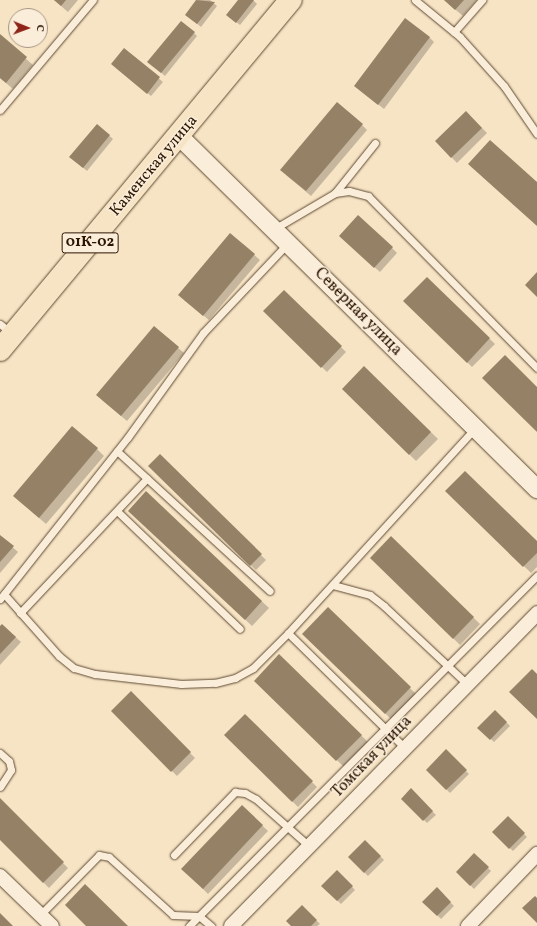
<!DOCTYPE html>
<html>
<head>
<meta charset="utf-8">
<style>
  body { margin:0 }
  #map { position:relative; width:537px; height:926px; overflow:hidden; background:#f7e4c5; font-family:Vollkorn,serif }
  div>[style] { position:absolute }
  .shadow>* { inset:0; background:#0003 }
  .building>* { inset:0; background:#958166 }
  .roads { filter:drop-shadow(0 0 1px #5e4931) drop-shadow(0 0 1px #5e4931) }
  .service>* { height:7px; margin:-3.5px; padding:0 3.5px; transform-origin:3.5px; border-radius:3.5px; background:#faedd9 }
  .minor>* { height:14px; margin:-7px; padding:0 7px; transform-origin:7px; border-radius:7px; background:#faedd9 }
  .tertiary>* { height:18px; margin:-9px; padding:0 9px; transform-origin:9px; border-radius:9px; background:#faedd9 }
  .primary>* { height:22px; margin:-11px; padding:0 11px; transform-origin:11px; border-radius:11px; background:#f7e4c5 }
  span { translate:-50% -50%; white-space:nowrap; text-align:center; line-height:1.15; -webkit-text-stroke:3px #faedd9; paint-order:stroke }
  .shield-label span { padding:1px 3px; background:#faedd9; border:1px solid; border-radius:3px; -webkit-text-stroke-width:0 }
  .shield-label { font-size:15px; color:#2b1500; font-weight:700 }
  .street-label { font-size:16px; color:#2b1500 }
  .north { position:absolute; left:8px; top:8px; width:40px; height:40px; box-sizing:border-box; background:#faedd9; border:1px solid #a79782; border-radius:50%; rotate:91deg; font-size:11px; font-weight:700; line-height:16px; text-align:center; color:#2b1500 }
  .north::after { content:''; display:block; margin:auto; width:14px; height:18px; background:#8f2418; clip-path:polygon(50% 0,100% 100%,50% 72%,0 100%) }
</style>
</head>
<body>
<div id="map">
  <div class="shadow">
    <i style="clip-path:polygon(54px 0,78px 0,68px 12px)"></i>
    <i style="clip-path:polygon(198px 0,210px 0,217px 6px,201px 27px,186px 15px)"></i>
    <i style="clip-path:polygon(239px 0,253px 0,257px 4px,240px 25px,231px 18px)"></i>
    <i style="clip-path:polygon(444px 0,477px 0,463px 16px)"></i>
    <i style="clip-path:polygon(194px 33px,197px 36px,165px 76px,152px 65px)"></i>
    <i style="clip-path:polygon(0 36px,33px 65px,13px 89px,0 78px)"></i>
    <i style="clip-path:polygon(429px 37px,434px 42px,384px 109px,355px 86px)"></i>
    <i style="clip-path:polygon(124px 50px,163px 82px,151px 96px,116px 68px)"></i>
    <i style="clip-path:polygon(466px 112px,487px 133px,457px 163px,436px 141px)"></i>
    <i style="clip-path:polygon(97px 125px,113px 139px,87px 171px,74px 160px)"></i>
    <i style="clip-path:polygon(362px 125px,367px 130px,311px 196px,286px 175px)"></i>
    <i style="clip-path:polygon(230px 234px,260px 260px,209px 320px,184px 300px)"></i>
    <i style="clip-path:polygon(345px 241px,392px 248px,397px 253px,380px 272px)"></i>
    <i style="clip-path:polygon(427px 278px,495px 344px,472px 367px,405px 301px)"></i>
    <i style="clip-path:polygon(284px 291px,346px 352px,327px 372px,265px 311px)"></i>
    <i style="clip-path:polygon(154px 327px,184px 353px,127px 421px,102px 400px)"></i>
    <i style="clip-path:polygon(364px 367px,438px 439px,416px 461px,343px 389px)"></i>
    <i style="clip-path:polygon(97px 449px,104px 456px,46px 524px,14px 496px)"></i>
    <i style="clip-path:polygon(160px 456px,266px 560px,256px 570px,149px 466px)"></i>
    <i style="clip-path:polygon(447px 491px,537px 543px,537px 567px,531px 573px)"></i>
    <i style="clip-path:polygon(146px 493px,269px 608px,252px 626px,137px 517px)"></i>
    <i style="clip-path:polygon(0 536px,18px 552px,0 573px)"></i>
    <i style="clip-path:polygon(391px 538px,480px 624px,460px 645px,371px 558px)"></i>
    <i style="clip-path:polygon(328px 608px,417px 695px,392px 720px,304px 634px)"></i>
    <i style="clip-path:polygon(2px 625px,21px 642px,0 665px,0 628px)"></i>
    <i style="clip-path:polygon(279px 656px,368px 742px,344px 767px,255px 681px)"></i>
    <i style="clip-path:polygon(131px 693px,195px 758px,177px 776px,112px 711px)"></i>
    <i style="clip-path:polygon(495px 711px,510px 726px,494px 742px,479px 728px)"></i>
    <i style="clip-path:polygon(245px 716px,317px 787px,298px 807px,226px 735px)"></i>
    <i style="clip-path:polygon(446px 751px,469px 774px,450px 793px,427px 770px)"></i>
    <i style="clip-path:polygon(411px 790px,436px 815px,427px 823px,403px 799px)"></i>
    <i style="clip-path:polygon(0 801px,68px 868px,49px 888px,0 839px)"></i>
    <i style="clip-path:polygon(242px 806px,268px 831px,208px 894px,183px 869px)"></i>
    <i style="clip-path:polygon(508px 818px,527px 837px,513px 851px,493px 832px)"></i>
    <i style="clip-path:polygon(365px 841px,384px 860px,368px 876px,349px 857px)"></i>
    <i style="clip-path:polygon(474px 854px,491px 871px,474px 889px,457px 872px)"></i>
    <i style="clip-path:polygon(337px 871px,355px 890px,341px 904px,322px 886px)"></i>
    <i style="clip-path:polygon(437px 889px,454px 906px,441px 919px,424px 902px)"></i>
    <i style="clip-path:polygon(302px 906px,320px 924px,317px 926px,293px 926px)"></i>
  </div>
  <div class="building">
    <i style="clip-path:polygon(54px 0,66px 0,61px 6px)"></i>
    <i style="clip-path:polygon(196px 0,215px 2px,197px 24px,185px 15px)"></i>
    <i style="clip-path:polygon(238px 0,254px 0,236px 23px,226px 15px)"></i>
    <i style="clip-path:polygon(444px 0,464px 0,455px 10px)"></i>
    <i style="clip-path:polygon(405px 18px,430px 37px,378px 105px,354px 86px)"></i>
    <i style="clip-path:polygon(181px 21px,195px 32px,161px 73px,147px 62px)"></i>
    <i style="clip-path:polygon(0 34px,27px 57px,6px 83px,0 78px)"></i>
    <i style="clip-path:polygon(124px 48px,160px 77px,147px 94px,111px 64px)"></i>
    <i style="clip-path:polygon(337px 102px,363px 124px,306px 191px,280px 170px)"></i>
    <i style="clip-path:polygon(466px 111px,482px 128px,451px 158px,435px 141px)"></i>
    <i style="clip-path:polygon(97px 124px,110px 135px,83px 168px,69px 157px)"></i>
    <i style="clip-path:polygon(490px 140px,537px 182px,537px 226px,468px 164px)"></i>
    <i style="clip-path:polygon(358px 215px,393px 247px,374px 268px,339px 236px)"></i>
    <i style="clip-path:polygon(230px 233px,255px 254px,203px 316px,178px 295px)"></i>
    <i style="clip-path:polygon(537px 272px,537px 297px,525px 285px)"></i>
    <i style="clip-path:polygon(427px 277px,490px 338px,467px 363px,403px 301px)"></i>
    <i style="clip-path:polygon(284px 290px,342px 346px,321px 368px,263px 311px)"></i>
    <i style="clip-path:polygon(154px 326px,179px 347px,121px 416px,96px 395px)"></i>
    <i style="clip-path:polygon(505px 355px,537px 387px,537px 432px,482px 378px)"></i>
    <i style="clip-path:polygon(364px 366px,431px 432px,409px 455px,342px 389px)"></i>
    <i style="clip-path:polygon(72px 426px,98px 448px,39px 518px,13px 496px)"></i>
    <i style="clip-path:polygon(160px 454px,262px 554px,250px 566px,148px 466px)"></i>
    <i style="clip-path:polygon(465px 471px,537px 541px,537px 553px,523px 567px,445px 491px)"></i>
    <i style="clip-path:polygon(146px 491px,262px 601px,245px 620px,128px 511px)"></i>
    <i style="clip-path:polygon(0 535px,14px 546px,0 562px)"></i>
    <i style="clip-path:polygon(391px 536px,474px 617px,453px 639px,370px 558px)"></i>
    <i style="clip-path:polygon(328px 607px,411px 687px,385px 714px,302px 634px)"></i>
    <i style="clip-path:polygon(2px 624px,16px 637px,0 654px,0 626px)"></i>
    <i style="clip-path:polygon(279px 654px,362px 735px,336px 761px,254px 681px)"></i>
    <i style="clip-path:polygon(532px 669px,537px 674px,537px 719px,509px 692px)"></i>
    <i style="clip-path:polygon(131px 691px,191px 752px,171px 772px,111px 711px)"></i>
    <i style="clip-path:polygon(495px 710px,507px 722px,490px 740px,477px 728px)"></i>
    <i style="clip-path:polygon(245px 714px,313px 781px,292px 802px,224px 735px)"></i>
    <i style="clip-path:polygon(446px 749px,467px 770px,446px 790px,426px 770px)"></i>
    <i style="clip-path:polygon(411px 788px,433px 811px,423px 821px,401px 799px)"></i>
    <i style="clip-path:polygon(0 798px,64px 862px,43px 883px,0 840px)"></i>
    <i style="clip-path:polygon(242px 805px,263px 825px,203px 889px,181px 869px)"></i>
    <i style="clip-path:polygon(508px 816px,525px 833px,509px 849px,492px 832px)"></i>
    <i style="clip-path:polygon(365px 840px,381px 856px,364px 873px,348px 857px)"></i>
    <i style="clip-path:polygon(474px 853px,489px 867px,470px 886px,456px 872px)"></i>
    <i style="clip-path:polygon(337px 870px,353px 886px,337px 901px,321px 886px)"></i>
    <i style="clip-path:polygon(85px 884px,128px 926px,86px 926px,65px 905px)"></i>
    <i style="clip-path:polygon(437px 887px,451px 902px,437px 916px,422px 902px)"></i>
    <i style="clip-path:polygon(535px 896px,537px 898px,537px 923px,522px 908px)"></i>
    <i style="clip-path:polygon(302px 905px,317px 920px,311px 926px,291px 926px,286px 921px)"></i>
    <i style="clip-path:polygon(0 913px,13px 926px,0 926px)"></i>
  </div>
  <div class="roads">
    <div class="service">
      <i style="left:415px;top:0;width:58px;rotate:39.4deg"></i>
      <i style="left:460px;top:37px;width:66px;rotate:48.1deg"></i>
      <i style="left:504px;top:86px;width:58px;rotate:55.5deg"></i>
      <i style="left:454px;top:32px;width:43px;rotate:-48.8deg"></i>
      <i style="left:0;top:110px;width:144px;rotate:-49.8deg"></i>
      <i style="left:335px;top:193px;width:64px;rotate:-51.3deg"></i>
      <i style="left:274px;top:229px;width:71px;rotate:-30.5deg"></i>
      <i style="left:335px;top:193px;width:14px;rotate:-8deg"></i>
      <i style="left:349px;top:191px;width:20px;rotate:15deg"></i>
      <i style="left:368px;top:196px;width:241px;rotate:45.5deg"></i>
      <i style="left:0;top:324px;width:14px;rotate:39deg"></i>
      <i style="left:117px;top:451px;width:207px;rotate:42.5deg"></i>
      <i style="left:117px;top:511px;width:170px;rotate:43.8deg"></i>
      <i style="left:333px;top:585px;width:38px;rotate:15deg"></i>
      <i style="left:370px;top:595px;width:18px;rotate:38deg"></i>
      <i style="left:384px;top:606px;width:114px;rotate:43.2deg"></i>
      <i style="left:4px;top:594px;width:83px;rotate:48.4deg"></i>
      <i style="left:59px;top:656px;width:19px;rotate:39deg"></i>
      <i style="left:74px;top:668px;width:22px;rotate:16deg"></i>
      <i style="left:95px;top:674px;width:87px;rotate:6.6deg"></i>
      <i style="left:181px;top:684px;width:34px;rotate:-2deg"></i>
      <i style="left:215px;top:683px;width:21px;rotate:-14deg"></i>
      <i style="left:235px;top:678px;width:21px;rotate:-29deg"></i>
      <i style="left:253px;top:668px;width:49px;rotate:-45deg"></i>
      <i style="left:288px;top:633px;width:277px;rotate:-47.6deg"></i>
      <i style="left:0;top:599px;width:206px;rotate:-51.7deg"></i>
      <i style="left:128px;top:437px;width:128px;rotate:-54.2deg"></i>
      <i style="left:203px;top:333px;width:124px;rotate:-46.6deg"></i>
      <i style="left:20px;top:613px;width:185px;rotate:-46.7deg"></i>
      <i style="left:288px;top:633px;width:164px;rotate:44.5deg"></i>
      <i style="left:0;top:753px;width:12px;rotate:42deg"></i>
      <i style="left:9px;top:761px;width:9px;rotate:77deg"></i>
      <i style="left:11px;top:770px;width:20px;rotate:123deg"></i>
      <i style="left:174px;top:855px;width:88px;rotate:-45.9deg"></i>
      <i style="left:235px;top:792px;width:10px;rotate:6deg"></i>
      <i style="left:245px;top:793px;width:13px;rotate:29deg"></i>
      <i style="left:256px;top:799px;width:71px;rotate:41.6deg"></i>
      <i style="left:40px;top:915px;width:84px;rotate:-45.5deg"></i>
      <i style="left:99px;top:855px;width:10px;rotate:11deg"></i>
      <i style="left:109px;top:857px;width:86px;rotate:42.2deg"></i>
      <i style="left:173px;top:915px;width:26px;rotate:2deg"></i>
      <i style="left:199px;top:916px;width:16px;rotate:40deg"></i>
      <i style="left:189px;top:926px;width:494px;rotate:-45.2deg"></i>
    </div>
    <div class="minor">
      <i style="left:0;top:876px;width:72px;rotate:43.9deg"></i>
      <i style="left:231px;top:926px;width:438px;rotate:-45.6deg"></i>
      <i style="left:468px;top:926px;width:100px;rotate:-46.2deg"></i>
    </div>
    <div class="tertiary">
      <i style="left:179px;top:136px;width:503px;rotate:44.6deg"></i>
    </div>
    <div class="primary">
      <i style="left:0;top:350px;width:455px;rotate:-50.3deg"></i>
    </div>
  </div>
  <div class="shield-label">
    <span style="left:90px;top:243px">01К-02</span>
  </div>
  <div class="street-label">
    <span style="left:154px;top:166px;rotate:-50deg">Каменская улица</span>
    <span style="left:358px;top:312px;rotate:45deg">Северная улица</span>
    <span style="left:372px;top:757px;rotate:-46deg">Томская улица</span>
  </div>
  <div class="north">С</div>
</div>
</body>
</html>
